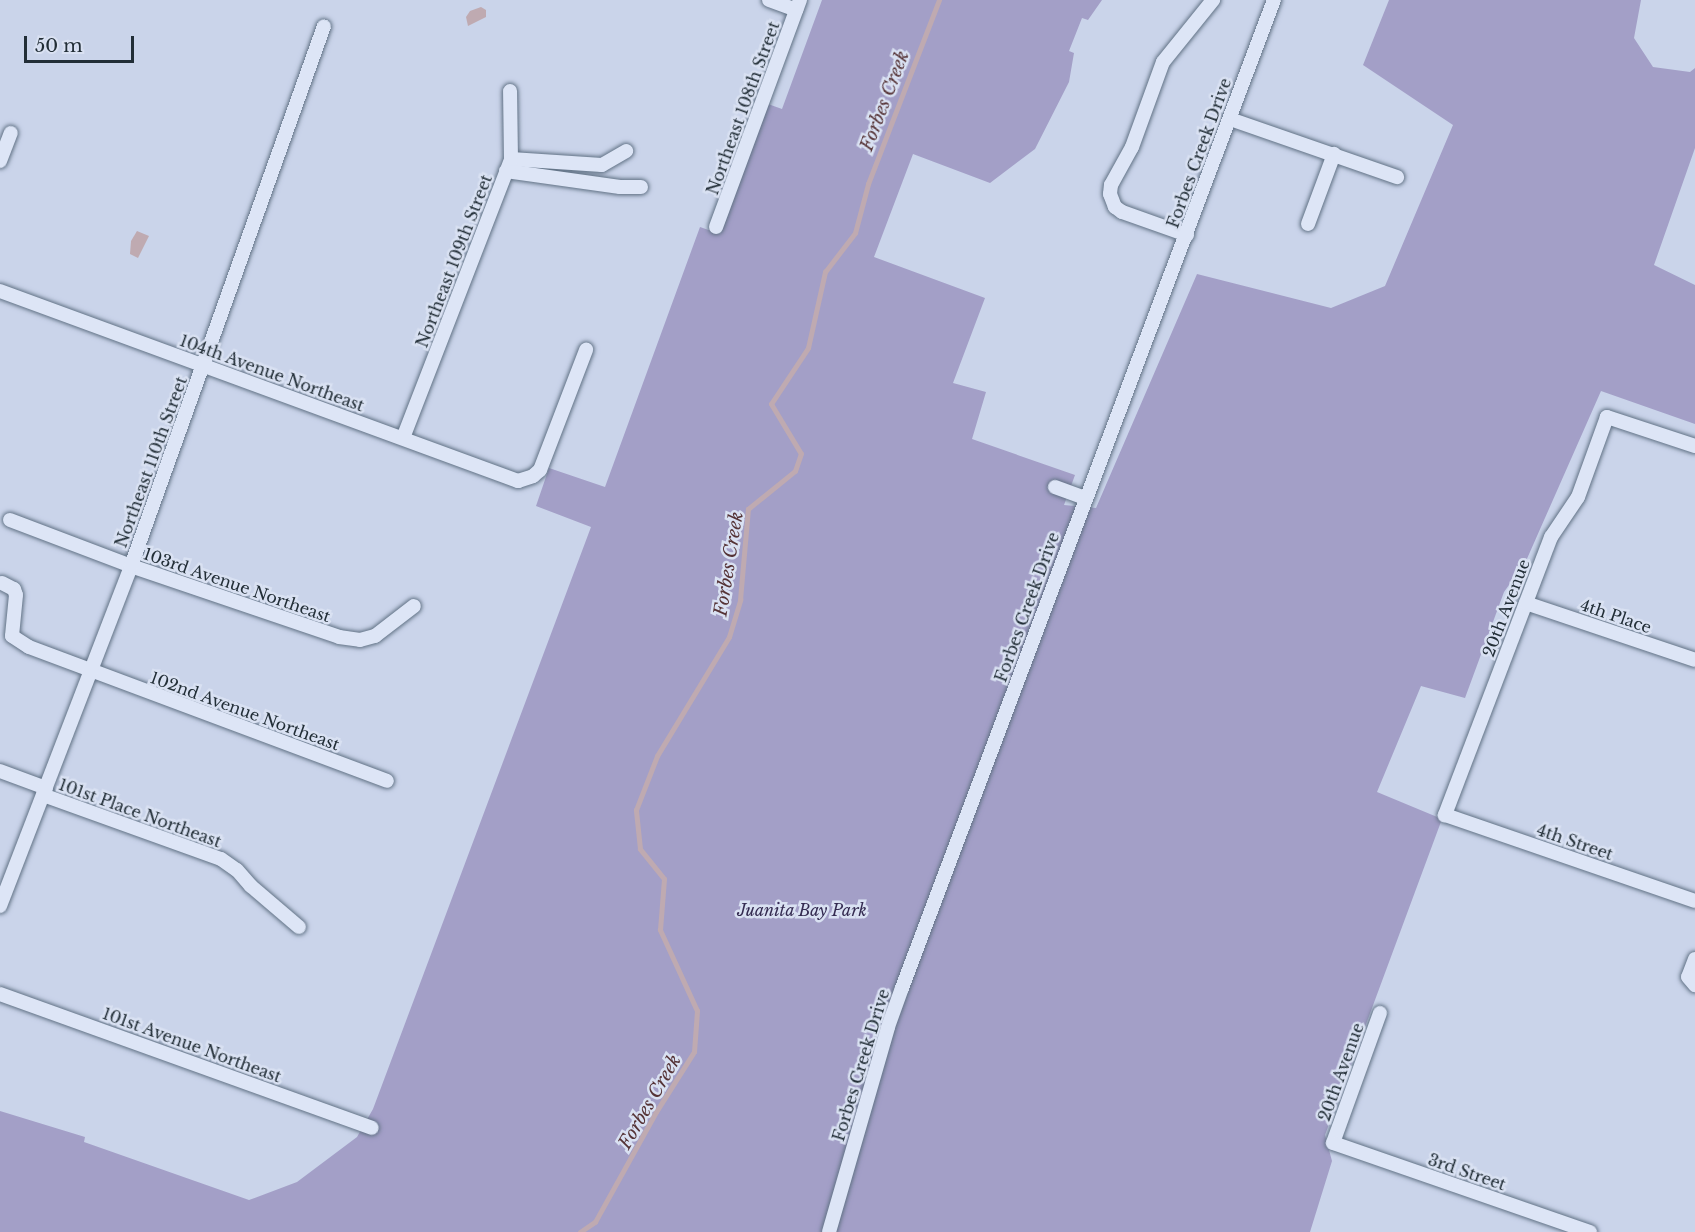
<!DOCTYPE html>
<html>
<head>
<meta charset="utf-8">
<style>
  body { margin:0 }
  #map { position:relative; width:1695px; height:1232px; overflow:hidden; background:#cad4ea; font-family:"Libre Baskerville",serif }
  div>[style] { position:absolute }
  .green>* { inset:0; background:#a39fc7 }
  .water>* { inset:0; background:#bfaab1 }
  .stream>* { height:4.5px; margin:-2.25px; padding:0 2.25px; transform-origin:2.25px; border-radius:2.25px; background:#bfaab1 }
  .roads { filter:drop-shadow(0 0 2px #617285) drop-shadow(0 0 2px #617285) }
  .minor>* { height:14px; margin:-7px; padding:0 7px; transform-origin:7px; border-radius:7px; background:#dde5f6 }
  span { translate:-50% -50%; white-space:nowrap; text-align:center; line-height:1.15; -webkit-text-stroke:5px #d9e1f2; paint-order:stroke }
  .street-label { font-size:16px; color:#222e37 }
  .park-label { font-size:16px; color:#342b51; font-style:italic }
  .water-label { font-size:18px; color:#553336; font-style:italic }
  .scale { position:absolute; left:24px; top:36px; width:110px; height:27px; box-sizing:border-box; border:3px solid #222e37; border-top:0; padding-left:8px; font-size:18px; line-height:21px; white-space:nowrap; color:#222e37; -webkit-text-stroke:4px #d9e1f2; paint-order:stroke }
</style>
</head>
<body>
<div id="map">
  <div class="green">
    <i style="clip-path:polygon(822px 0,1102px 0,1088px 20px,1082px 18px,1069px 51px,1074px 53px,1069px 82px,1035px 149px,990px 183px,913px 154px,874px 257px,985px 298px,953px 383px,986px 392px,972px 439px,1075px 475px,1064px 505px,1096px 508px,1197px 274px,1331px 308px,1385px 286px,1453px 125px,1363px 65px,1389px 0,1641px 0,1634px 38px,1653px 67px,1690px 72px,1695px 68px,1695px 148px,1654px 265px,1695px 285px,1695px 424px,1601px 391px,1526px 561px,1504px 592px,1465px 698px,1421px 686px,1377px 792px,1442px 819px,1325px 1135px,1332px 1161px,1310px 1232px,0 1232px,0 1111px,85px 1137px,84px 1142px,249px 1200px,297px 1182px,357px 1137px,373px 1109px,591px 527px,536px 506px,549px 468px,605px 487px,700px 227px,720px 234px,768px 104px,782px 109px)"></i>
  </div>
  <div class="water">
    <i style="clip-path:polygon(481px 7px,486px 10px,486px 17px,468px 26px,466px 17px,470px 11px)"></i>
    <i style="clip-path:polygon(137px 231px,149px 236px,138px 258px,130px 254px,131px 241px)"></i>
  </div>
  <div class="stream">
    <i style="left:580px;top:1232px;width:18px;rotate:-34deg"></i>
    <i style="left:595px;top:1222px;width:126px;rotate:-61deg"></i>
    <i style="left:656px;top:1112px;width:71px;rotate:-57.7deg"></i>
    <i style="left:694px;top:1052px;width:41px;rotate:-85.8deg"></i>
    <i style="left:697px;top:1011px;width:89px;rotate:-114.6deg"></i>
    <i style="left:660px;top:930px;width:51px;rotate:-85.5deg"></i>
    <i style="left:664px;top:879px;width:38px;rotate:-129deg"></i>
    <i style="left:640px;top:849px;width:39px;rotate:-96deg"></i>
    <i style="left:636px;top:810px;width:58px;rotate:-68.7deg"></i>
    <i style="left:657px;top:756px;width:139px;rotate:-58.8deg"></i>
    <i style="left:729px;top:637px;width:39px;rotate:-73deg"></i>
    <i style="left:740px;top:600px;width:91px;rotate:-85deg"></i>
    <i style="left:748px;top:509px;width:60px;rotate:-39deg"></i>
    <i style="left:795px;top:471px;width:18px;rotate:-71deg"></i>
    <i style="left:801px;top:454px;width:58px;rotate:-121deg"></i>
    <i style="left:771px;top:404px;width:67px;rotate:-56.5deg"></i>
    <i style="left:808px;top:348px;width:78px;rotate:-77.4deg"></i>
    <i style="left:825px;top:272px;width:49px;rotate:-52.4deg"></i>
    <i style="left:855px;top:233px;width:51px;rotate:-75.1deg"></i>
    <i style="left:868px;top:184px;width:197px;rotate:-68.9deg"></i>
  </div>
  <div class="roads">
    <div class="minor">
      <i style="left:769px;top:0;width:29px;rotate:20deg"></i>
      <i style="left:1230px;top:119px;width:177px;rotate:19.2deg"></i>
      <i style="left:511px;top:159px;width:91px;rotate:3.8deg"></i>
      <i style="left:602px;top:165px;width:28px;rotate:-30deg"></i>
      <i style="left:0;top:161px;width:30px;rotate:-69deg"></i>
      <i style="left:506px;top:171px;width:115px;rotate:8deg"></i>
      <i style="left:620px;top:187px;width:21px"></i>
      <i style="left:1308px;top:224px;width:75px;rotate:-69.6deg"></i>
      <i style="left:716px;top:227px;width:242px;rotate:-69.7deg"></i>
      <i style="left:1187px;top:235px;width:69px;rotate:-160.5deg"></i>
      <i style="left:1122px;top:212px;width:9px;rotate:-144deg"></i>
      <i style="left:1115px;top:207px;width:14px;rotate:-111deg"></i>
      <i style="left:1110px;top:194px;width:9px;rotate:-84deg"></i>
      <i style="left:1111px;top:185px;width:43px;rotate:-61.1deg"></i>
      <i style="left:1132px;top:147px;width:90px;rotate:-70deg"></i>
      <i style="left:1163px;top:62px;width:80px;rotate:-51.1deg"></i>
      <i style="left:0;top:291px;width:552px;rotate:20.14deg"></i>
      <i style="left:518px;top:481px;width:16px;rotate:-18deg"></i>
      <i style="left:533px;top:476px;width:9px;rotate:-41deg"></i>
      <i style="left:540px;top:470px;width:129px;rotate:-69deg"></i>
      <i style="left:403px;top:438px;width:299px;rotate:-68.8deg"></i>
      <i style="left:511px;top:159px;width:68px;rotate:-90.8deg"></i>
      <i style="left:1695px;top:446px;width:93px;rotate:-161.8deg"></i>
      <i style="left:1607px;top:417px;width:85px;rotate:109.9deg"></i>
      <i style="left:1578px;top:497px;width:48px;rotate:124deg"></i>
      <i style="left:1551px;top:537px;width:298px;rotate:110.9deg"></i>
      <i style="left:1445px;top:815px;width:264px;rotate:19deg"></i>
      <i style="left:1055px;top:487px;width:32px;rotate:20deg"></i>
      <i style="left:10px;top:520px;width:129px;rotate:20.8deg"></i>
      <i style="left:131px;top:566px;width:220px;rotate:18.8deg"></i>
      <i style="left:339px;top:637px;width:21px;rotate:8deg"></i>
      <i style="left:360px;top:640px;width:16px;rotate:-15deg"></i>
      <i style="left:375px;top:636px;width:49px;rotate:-37.6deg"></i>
      <i style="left:2px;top:583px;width:13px;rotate:27deg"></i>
      <i style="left:14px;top:589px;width:6px;rotate:72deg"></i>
      <i style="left:16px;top:595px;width:41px;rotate:95.6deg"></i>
      <i style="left:12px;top:636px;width:20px;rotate:33deg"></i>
      <i style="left:29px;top:647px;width:382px;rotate:20.5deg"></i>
      <i style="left:1526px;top:603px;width:178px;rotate:18.6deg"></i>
      <i style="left:0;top:771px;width:49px;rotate:20.3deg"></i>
      <i style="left:43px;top:795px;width:189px;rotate:19.8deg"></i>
      <i style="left:221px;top:859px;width:19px;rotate:35deg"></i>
      <i style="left:237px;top:870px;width:21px;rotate:49deg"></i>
      <i style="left:251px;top:886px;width:63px;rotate:40.5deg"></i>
      <i style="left:0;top:906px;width:364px;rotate:-68.9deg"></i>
      <i style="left:131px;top:566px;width:573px;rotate:-70.33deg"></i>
      <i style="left:1695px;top:959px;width:19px;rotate:111deg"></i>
      <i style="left:1688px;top:977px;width:11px;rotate:49deg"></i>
      <i style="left:0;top:994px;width:395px;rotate:19.8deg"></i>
      <i style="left:1380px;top:1013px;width:138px;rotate:109.9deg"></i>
      <i style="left:1333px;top:1143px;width:272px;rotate:19.1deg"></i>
      <i style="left:829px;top:1232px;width:213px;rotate:-73.9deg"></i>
      <i style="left:888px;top:1027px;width:41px;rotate:-70.3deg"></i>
      <i style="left:902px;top:988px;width:1056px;rotate:-69.37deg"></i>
    </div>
  </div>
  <div class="street-label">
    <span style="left:743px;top:108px;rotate:-70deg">Northeast 108th Street</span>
    <span style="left:1199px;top:153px;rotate:-70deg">Forbes Creek Drive</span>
    <span style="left:454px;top:261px;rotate:-69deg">Northeast 109th Street</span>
    <span style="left:272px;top:373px;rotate:20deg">104th Avenue Northeast</span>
    <span style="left:151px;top:462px;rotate:-70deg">Northeast 110th Street</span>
    <span style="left:237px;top:585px;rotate:19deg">103rd Avenue Northeast</span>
    <span style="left:1027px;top:607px;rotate:-70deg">Forbes Creek Drive</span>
    <span style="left:1506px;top:608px;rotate:-69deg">20th Avenue</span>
    <span style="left:1616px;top:616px;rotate:19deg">4th Place</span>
    <span style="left:245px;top:711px;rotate:20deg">102nd Avenue Northeast</span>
    <span style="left:140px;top:813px;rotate:20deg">101st Place Northeast</span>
    <span style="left:1575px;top:842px;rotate:19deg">4th Street</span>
    <span style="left:192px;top:1045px;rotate:20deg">101st Avenue Northeast</span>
    <span style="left:861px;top:1065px;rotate:-73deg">Forbes Creek Drive</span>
    <span style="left:1341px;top:1072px;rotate:-70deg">20th Avenue</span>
    <span style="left:1467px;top:1172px;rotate:19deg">3rd Street</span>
  </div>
  <div class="park-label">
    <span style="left:802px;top:910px">Juanita Bay Park</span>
  </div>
  <div class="water-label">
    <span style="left:885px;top:101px;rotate:-69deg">Forbes Creek</span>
    <span style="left:729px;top:564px;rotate:-81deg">Forbes Creek</span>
    <span style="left:650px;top:1102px;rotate:-60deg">Forbes Creek</span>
  </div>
  <div class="scale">50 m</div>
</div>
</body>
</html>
